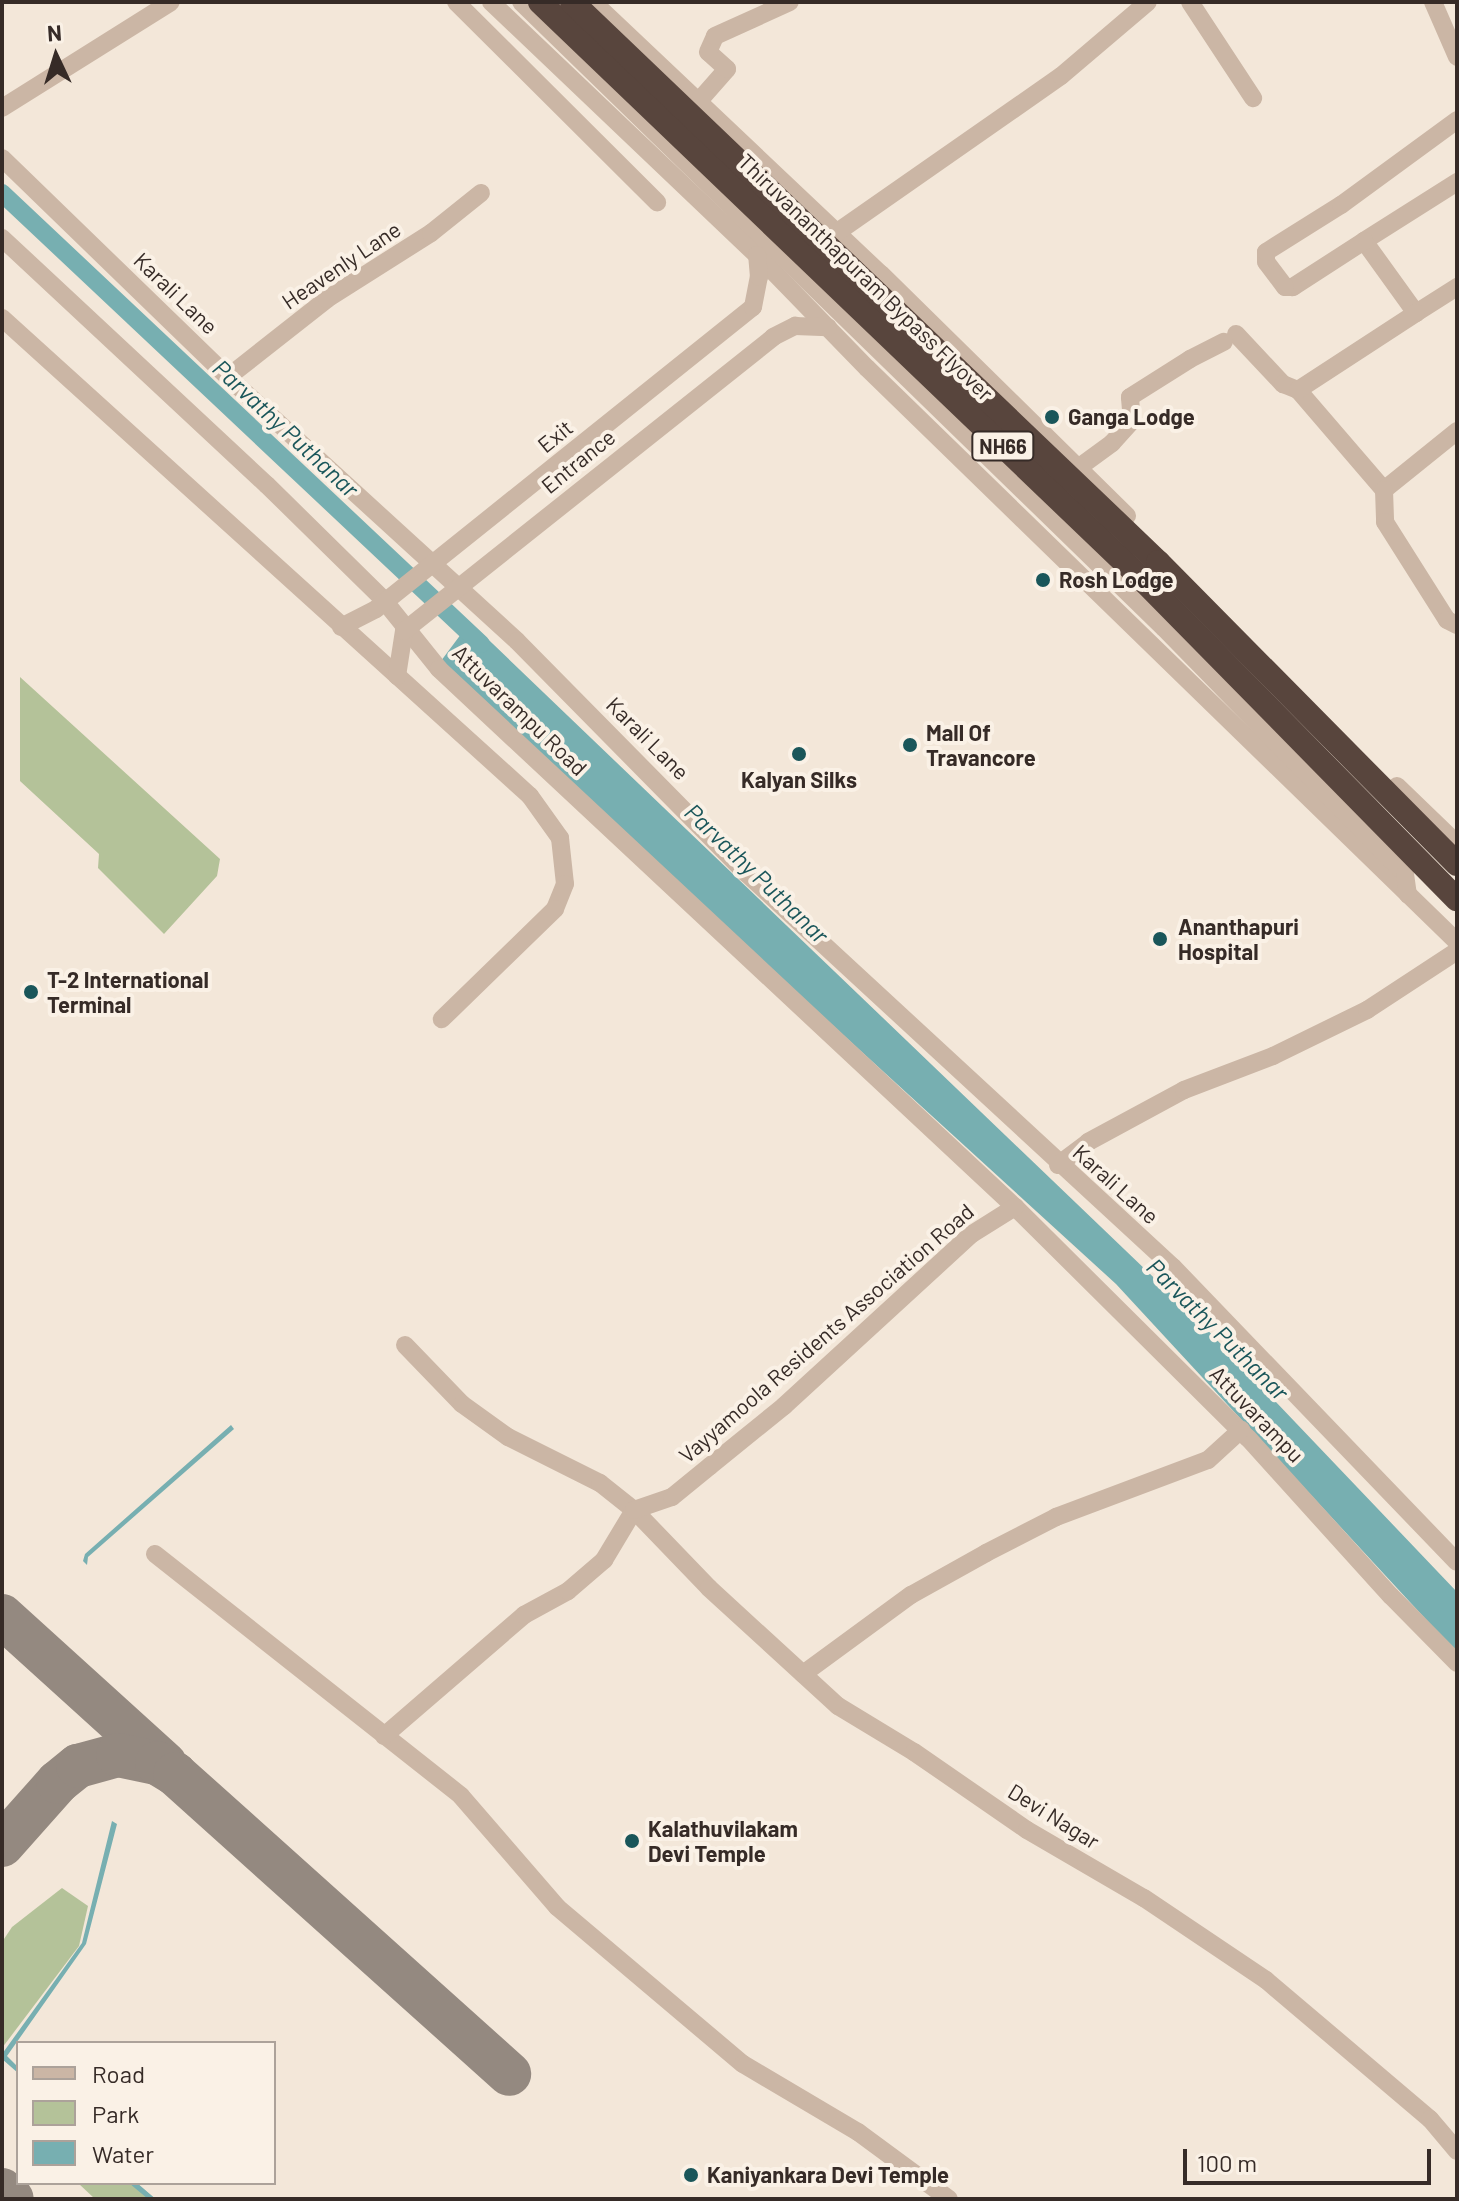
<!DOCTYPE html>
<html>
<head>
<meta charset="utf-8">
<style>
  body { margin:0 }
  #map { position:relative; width:1459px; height:2201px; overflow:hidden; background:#f3e7d9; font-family:Barlow,sans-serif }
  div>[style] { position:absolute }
  .green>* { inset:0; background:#b4c299 }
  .water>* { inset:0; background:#77afb1 }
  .stream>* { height:5px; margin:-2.5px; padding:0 2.5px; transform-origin:2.5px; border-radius:2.5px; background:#77afb1 }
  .canal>* { height:18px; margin:-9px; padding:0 9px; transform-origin:9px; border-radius:9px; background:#77afb1 }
  .taxiway>* { height:44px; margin:-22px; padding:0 22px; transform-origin:22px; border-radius:22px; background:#948980 }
  .minor>* { height:18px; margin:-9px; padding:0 9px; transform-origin:9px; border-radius:9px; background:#cbb6a5 }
  .highway>* { height:24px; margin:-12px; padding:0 12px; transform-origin:12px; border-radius:12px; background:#58453d }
  .minor-bridge>* { height:18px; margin:-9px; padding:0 9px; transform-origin:9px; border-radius:9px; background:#cbb6a5 }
  .dots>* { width:22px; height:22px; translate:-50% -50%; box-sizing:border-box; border:4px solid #faf1e6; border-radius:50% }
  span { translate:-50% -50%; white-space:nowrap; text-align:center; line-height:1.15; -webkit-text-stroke:8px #faf1e6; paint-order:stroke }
  .shield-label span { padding:2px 6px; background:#faf1e6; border:2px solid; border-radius:6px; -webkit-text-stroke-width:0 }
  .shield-label { font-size:20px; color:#362b27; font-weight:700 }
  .street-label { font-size:22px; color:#362b27 }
  .poi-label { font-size:22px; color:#362b27; font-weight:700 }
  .left { translate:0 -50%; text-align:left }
  .water-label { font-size:24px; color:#1a565a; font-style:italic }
  .frame { position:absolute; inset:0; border:4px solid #362b27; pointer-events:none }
  .legend { position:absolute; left:16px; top:2041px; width:260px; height:144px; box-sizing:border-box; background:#faf1e6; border:2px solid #aca29a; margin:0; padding:10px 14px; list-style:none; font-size:24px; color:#362b27 }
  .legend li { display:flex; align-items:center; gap:16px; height:40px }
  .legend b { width:40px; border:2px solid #aca29a }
  .north { position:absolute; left:16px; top:16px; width:80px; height:80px; -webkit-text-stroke:6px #faf1e6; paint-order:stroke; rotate:356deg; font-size:22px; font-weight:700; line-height:32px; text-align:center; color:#362b27 }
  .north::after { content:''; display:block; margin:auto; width:28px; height:36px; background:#362b27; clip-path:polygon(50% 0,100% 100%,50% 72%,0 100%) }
  .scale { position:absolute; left:1183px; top:2149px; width:248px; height:36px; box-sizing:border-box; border:4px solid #362b27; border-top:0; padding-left:10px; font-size:24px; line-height:28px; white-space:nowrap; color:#362b27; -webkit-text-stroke:6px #faf1e6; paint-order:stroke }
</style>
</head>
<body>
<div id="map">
  <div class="green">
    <i style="clip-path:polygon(20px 677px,220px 859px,217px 876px,164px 934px,98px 868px,99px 854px,20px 781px)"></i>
    <i style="clip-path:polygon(62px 1888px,88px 1906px,79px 1946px,2px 2048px,2px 1942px,12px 1927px)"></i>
    <i style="clip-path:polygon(78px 2183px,137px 2183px,155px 2199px,95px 2199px)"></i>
  </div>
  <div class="water">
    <i style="clip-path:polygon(470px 622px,1197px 1319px,1457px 1592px,1457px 1653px,1116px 1284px,438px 665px)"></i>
    <i style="clip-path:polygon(231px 1425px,234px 1429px,88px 1557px,87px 1565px,83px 1561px,85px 1554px)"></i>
    <i style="clip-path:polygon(112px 1821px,117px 1824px,86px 1944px,7px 2056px,18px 2067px,18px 2073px,2px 2059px,2px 2054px,82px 1943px)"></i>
  </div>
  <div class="stream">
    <i style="left:133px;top:2183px;width:25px;rotate:40deg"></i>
  </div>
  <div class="canal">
    <i style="left:2px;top:193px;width:658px;rotate:43.28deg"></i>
  </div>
  <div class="taxiway">
    <i style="left:2px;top:1616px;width:220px;rotate:42.2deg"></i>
    <i style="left:2px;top:1845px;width:84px;rotate:-48.4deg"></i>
    <i style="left:58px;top:1782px;width:26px;rotate:-39deg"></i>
    <i style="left:78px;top:1766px;width:41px;rotate:-15.4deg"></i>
    <i style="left:118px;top:1755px;width:40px;rotate:12deg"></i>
    <i style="left:157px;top:1763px;width:21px;rotate:31deg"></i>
    <i style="left:175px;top:1774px;width:449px;rotate:41.9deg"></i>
    <i style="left:2px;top:2190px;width:13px;rotate:42deg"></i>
  </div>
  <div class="minor">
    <i style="left:456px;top:2px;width:284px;rotate:44.9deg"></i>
    <i style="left:491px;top:2px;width:367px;rotate:43.6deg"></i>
    <i style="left:757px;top:255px;width:158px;rotate:45.8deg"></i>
    <i style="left:867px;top:368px;width:823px;rotate:44.21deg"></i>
    <i style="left:521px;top:2px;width:897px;rotate:44.23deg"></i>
    <i style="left:1164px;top:628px;width:344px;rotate:45.6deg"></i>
    <i style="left:1405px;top:874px;width:21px;rotate:82deg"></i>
    <i style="left:593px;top:2px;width:396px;rotate:43.4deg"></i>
    <i style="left:881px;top:274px;width:345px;rotate:44.5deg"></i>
    <i style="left:1190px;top:2px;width:115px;rotate:56.7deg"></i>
    <i style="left:1433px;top:2px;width:60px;rotate:66.4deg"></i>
    <i style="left:698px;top:102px;width:44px;rotate:-48.7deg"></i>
    <i style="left:727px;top:69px;width:25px;rotate:-138deg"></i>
    <i style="left:708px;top:52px;width:17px;rotate:-66deg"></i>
    <i style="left:715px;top:36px;width:82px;rotate:-24.4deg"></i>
    <i style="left:2px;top:108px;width:199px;rotate:-32.1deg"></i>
    <i style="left:2px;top:158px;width:315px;rotate:44.1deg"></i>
    <i style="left:228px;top:377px;width:391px;rotate:42.4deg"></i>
    <i style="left:517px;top:641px;width:326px;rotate:45.4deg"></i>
    <i style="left:746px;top:873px;width:581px;rotate:42.7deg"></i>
    <i style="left:1173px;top:1267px;width:409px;rotate:46.1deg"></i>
    <i style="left:1457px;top:182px;width:110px;rotate:147.6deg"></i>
    <i style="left:1364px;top:241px;width:89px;rotate:54.2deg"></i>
    <i style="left:1416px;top:313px;width:49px;rotate:-32.4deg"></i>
    <i style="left:836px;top:233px;width:274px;rotate:-34.9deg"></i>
    <i style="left:1061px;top:76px;width:114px;rotate:-40.4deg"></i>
    <i style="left:2px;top:238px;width:362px;rotate:43deg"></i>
    <i style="left:267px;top:485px;width:161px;rotate:44.5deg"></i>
    <i style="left:382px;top:598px;width:91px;rotate:51.2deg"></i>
    <i style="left:439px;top:669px;width:788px;rotate:43.05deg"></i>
    <i style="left:1015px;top:1207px;width:328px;rotate:44.8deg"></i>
    <i style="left:1248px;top:1438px;width:213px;rotate:47.9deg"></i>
    <i style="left:1391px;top:1596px;width:94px;rotate:45.4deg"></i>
    <i style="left:1364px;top:241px;width:85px;rotate:147.1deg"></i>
    <i style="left:1293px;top:287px;width:8px;rotate:180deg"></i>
    <i style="left:1285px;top:287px;width:31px;rotate:-127deg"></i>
    <i style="left:1266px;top:262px;width:10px;rotate:-90deg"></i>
    <i style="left:1266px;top:252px;width:89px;rotate:-32.1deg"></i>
    <i style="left:1341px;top:205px;width:144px;rotate:-36.2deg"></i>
    <i style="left:2px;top:318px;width:712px;rotate:42.15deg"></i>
    <i style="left:530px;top:796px;width:52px;rotate:54.5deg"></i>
    <i style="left:560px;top:838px;width:46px;rotate:83.8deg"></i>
    <i style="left:565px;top:884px;width:27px;rotate:112deg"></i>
    <i style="left:555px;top:909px;width:158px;rotate:135.8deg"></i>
    <i style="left:1236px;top:334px;width:69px;rotate:46.8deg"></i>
    <i style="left:1283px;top:384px;width:16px;rotate:22deg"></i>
    <i style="left:1298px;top:390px;width:132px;rotate:49.3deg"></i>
    <i style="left:228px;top:377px;width:126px;rotate:-38.2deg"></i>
    <i style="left:327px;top:299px;width:123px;rotate:-32.4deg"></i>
    <i style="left:431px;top:233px;width:64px;rotate:-38.7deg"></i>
    <i style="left:1298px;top:390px;width:141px;rotate:-33.1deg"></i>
    <i style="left:1457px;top:431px;width:94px;rotate:141.1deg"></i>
    <i style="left:1384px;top:490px;width:32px;rotate:88deg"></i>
    <i style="left:1385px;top:522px;width:116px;rotate:57.7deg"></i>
    <i style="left:1447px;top:620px;width:11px;rotate:27deg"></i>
    <i style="left:1078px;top:468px;width:42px;rotate:-36.3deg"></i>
    <i style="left:1112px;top:443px;width:30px;rotate:-48deg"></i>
    <i style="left:1132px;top:421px;width:24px;rotate:-95deg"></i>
    <i style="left:1130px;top:397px;width:71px;rotate:-32.3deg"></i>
    <i style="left:1190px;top:359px;width:38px;rotate:-27deg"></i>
    <i style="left:1397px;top:786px;width:83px;rotate:44deg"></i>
    <i style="left:1058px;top:1165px;width:38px;rotate:-37deg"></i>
    <i style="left:1088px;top:1142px;width:109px;rotate:-28.4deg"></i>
    <i style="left:1184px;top:1090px;width:95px;rotate:-20.9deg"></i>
    <i style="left:1273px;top:1056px;width:105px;rotate:-26.1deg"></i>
    <i style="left:1367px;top:1010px;width:108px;rotate:-33.2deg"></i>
    <i style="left:405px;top:1345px;width:82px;rotate:46deg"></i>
    <i style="left:462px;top:1404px;width:57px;rotate:35.7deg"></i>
    <i style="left:508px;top:1437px;width:103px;rotate:26.6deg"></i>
    <i style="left:600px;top:1483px;width:43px;rotate:38.5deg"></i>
    <i style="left:634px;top:1510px;width:108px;rotate:46.1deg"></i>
    <i style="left:709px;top:1588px;width:175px;rotate:42.5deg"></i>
    <i style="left:838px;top:1706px;width:89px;rotate:31.2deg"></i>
    <i style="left:914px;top:1752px;width:137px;rotate:34.6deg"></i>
    <i style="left:1027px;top:1830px;width:135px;rotate:30.2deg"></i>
    <i style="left:1144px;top:1898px;width:147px;rotate:33.9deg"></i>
    <i style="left:1266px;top:1980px;width:215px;rotate:40.3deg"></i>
    <i style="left:1430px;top:2119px;width:42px;rotate:49.8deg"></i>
    <i style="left:155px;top:1554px;width:390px;rotate:38.3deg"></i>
    <i style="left:461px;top:1796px;width:147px;rotate:49.1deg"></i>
    <i style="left:557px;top:1907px;width:243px;rotate:40.2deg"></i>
    <i style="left:743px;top:2064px;width:134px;rotate:30.6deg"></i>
    <i style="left:858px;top:2132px;width:113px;rotate:36.4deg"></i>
    <i style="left:803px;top:1674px;width:134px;rotate:-36.2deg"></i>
    <i style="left:911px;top:1595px;width:86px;rotate:-29.2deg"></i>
    <i style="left:986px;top:1553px;width:79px;rotate:-27.2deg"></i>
    <i style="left:1056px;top:1517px;width:162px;rotate:-20.6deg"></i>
    <i style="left:1208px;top:1460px;width:45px;rotate:-42.3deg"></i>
    <i style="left:384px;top:1736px;width:185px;rotate:-40.8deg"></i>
    <i style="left:524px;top:1615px;width:50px;rotate:-28.6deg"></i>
    <i style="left:568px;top:1591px;width:48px;rotate:-40.7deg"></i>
    <i style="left:604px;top:1560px;width:58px;rotate:-59deg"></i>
    <i style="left:634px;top:1510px;width:40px;rotate:-18.9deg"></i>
    <i style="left:672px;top:1497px;width:49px;rotate:-39.2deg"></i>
    <i style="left:710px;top:1466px;width:95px;rotate:-39deg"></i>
    <i style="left:784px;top:1406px;width:255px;rotate:-42.5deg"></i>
    <i style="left:972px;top:1234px;width:51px;rotate:-32.1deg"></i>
  </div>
  <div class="highway">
    <i style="left:540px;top:2px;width:838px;rotate:43.79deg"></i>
    <i style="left:1145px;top:582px;width:445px;rotate:45.5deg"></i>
    <i style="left:572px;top:2px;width:811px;rotate:43.7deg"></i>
    <i style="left:1158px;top:562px;width:425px;rotate:45.3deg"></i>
  </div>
  <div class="minor-bridge">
    <i style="left:341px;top:627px;width:39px;rotate:-27deg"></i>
    <i style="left:376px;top:609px;width:483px;rotate:-38.7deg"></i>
    <i style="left:753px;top:307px;width:31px;rotate:-79deg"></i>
    <i style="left:759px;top:277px;width:22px;rotate:-95deg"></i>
    <i style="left:397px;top:676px;width:46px;rotate:-81.2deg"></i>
    <i style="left:404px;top:631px;width:472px;rotate:-38.5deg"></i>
    <i style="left:773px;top:337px;width:25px;rotate:-27deg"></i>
    <i style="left:795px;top:326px;width:33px;rotate:2deg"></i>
  </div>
  <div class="dots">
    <i style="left:1052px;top:417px;background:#1a565a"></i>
    <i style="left:1043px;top:580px;background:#1a565a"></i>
    <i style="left:910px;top:745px;background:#1a565a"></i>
    <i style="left:799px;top:754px;background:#1a565a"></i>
    <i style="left:1160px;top:939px;background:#1a565a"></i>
    <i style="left:31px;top:992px;background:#1a565a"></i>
    <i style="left:632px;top:1841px;background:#1a565a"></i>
    <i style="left:691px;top:2175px;background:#1a565a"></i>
  </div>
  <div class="shield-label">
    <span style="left:1003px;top:446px">NH66</span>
  </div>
  <div class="street-label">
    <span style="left:341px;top:265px;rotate:-34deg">Heavenly Lane</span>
    <span style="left:866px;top:277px;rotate:44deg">Thiruvananthapuram Bypass Flyover</span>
    <span style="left:176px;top:293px;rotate:44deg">Karali Lane</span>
    <span style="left:555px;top:436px;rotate:-39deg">Exit</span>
    <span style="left:578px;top:461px;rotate:-39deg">Entrance</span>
    <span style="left:520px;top:710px;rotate:44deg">Attuvarampu Road</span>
    <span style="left:648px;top:738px;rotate:45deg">Karali Lane</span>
    <span style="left:1116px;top:1184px;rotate:42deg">Karali Lane</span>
    <span style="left:826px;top:1333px;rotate:-41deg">Vayyamoola Residents Association Road</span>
    <span style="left:1257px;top:1414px;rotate:46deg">Attuvarampu</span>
    <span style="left:1054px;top:1816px;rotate:32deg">Devi Nagar</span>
  </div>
  <div class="poi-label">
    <span class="left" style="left:1068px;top:417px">Ganga Lodge</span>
    <span class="left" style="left:1059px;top:580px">Rosh Lodge</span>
    <span class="left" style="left:926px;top:745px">Mall Of<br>Travancore</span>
    <span style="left:799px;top:780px">Kalyan Silks</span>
    <span class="left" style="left:1178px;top:939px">Ananthapuri<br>Hospital</span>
    <span class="left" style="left:47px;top:992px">T-2 International<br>Terminal</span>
    <span class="left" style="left:648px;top:1841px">Kalathuvilakam<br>Devi Temple</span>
    <span class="left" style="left:707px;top:2175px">Kaniyankara Devi Temple</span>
  </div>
  <div class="water-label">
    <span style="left:286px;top:428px;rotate:43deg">Parvathy Puthanar</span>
    <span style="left:757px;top:873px;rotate:44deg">Parvathy Puthanar</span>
    <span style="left:1218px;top:1329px;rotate:45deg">Parvathy Puthanar</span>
  </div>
  <div class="frame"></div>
  <ul class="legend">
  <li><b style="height:10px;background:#cbb6a5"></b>Road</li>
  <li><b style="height:22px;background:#b4c299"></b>Park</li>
  <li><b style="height:22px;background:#77afb1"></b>Water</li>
  </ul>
  <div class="north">N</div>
  <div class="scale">100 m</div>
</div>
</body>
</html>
